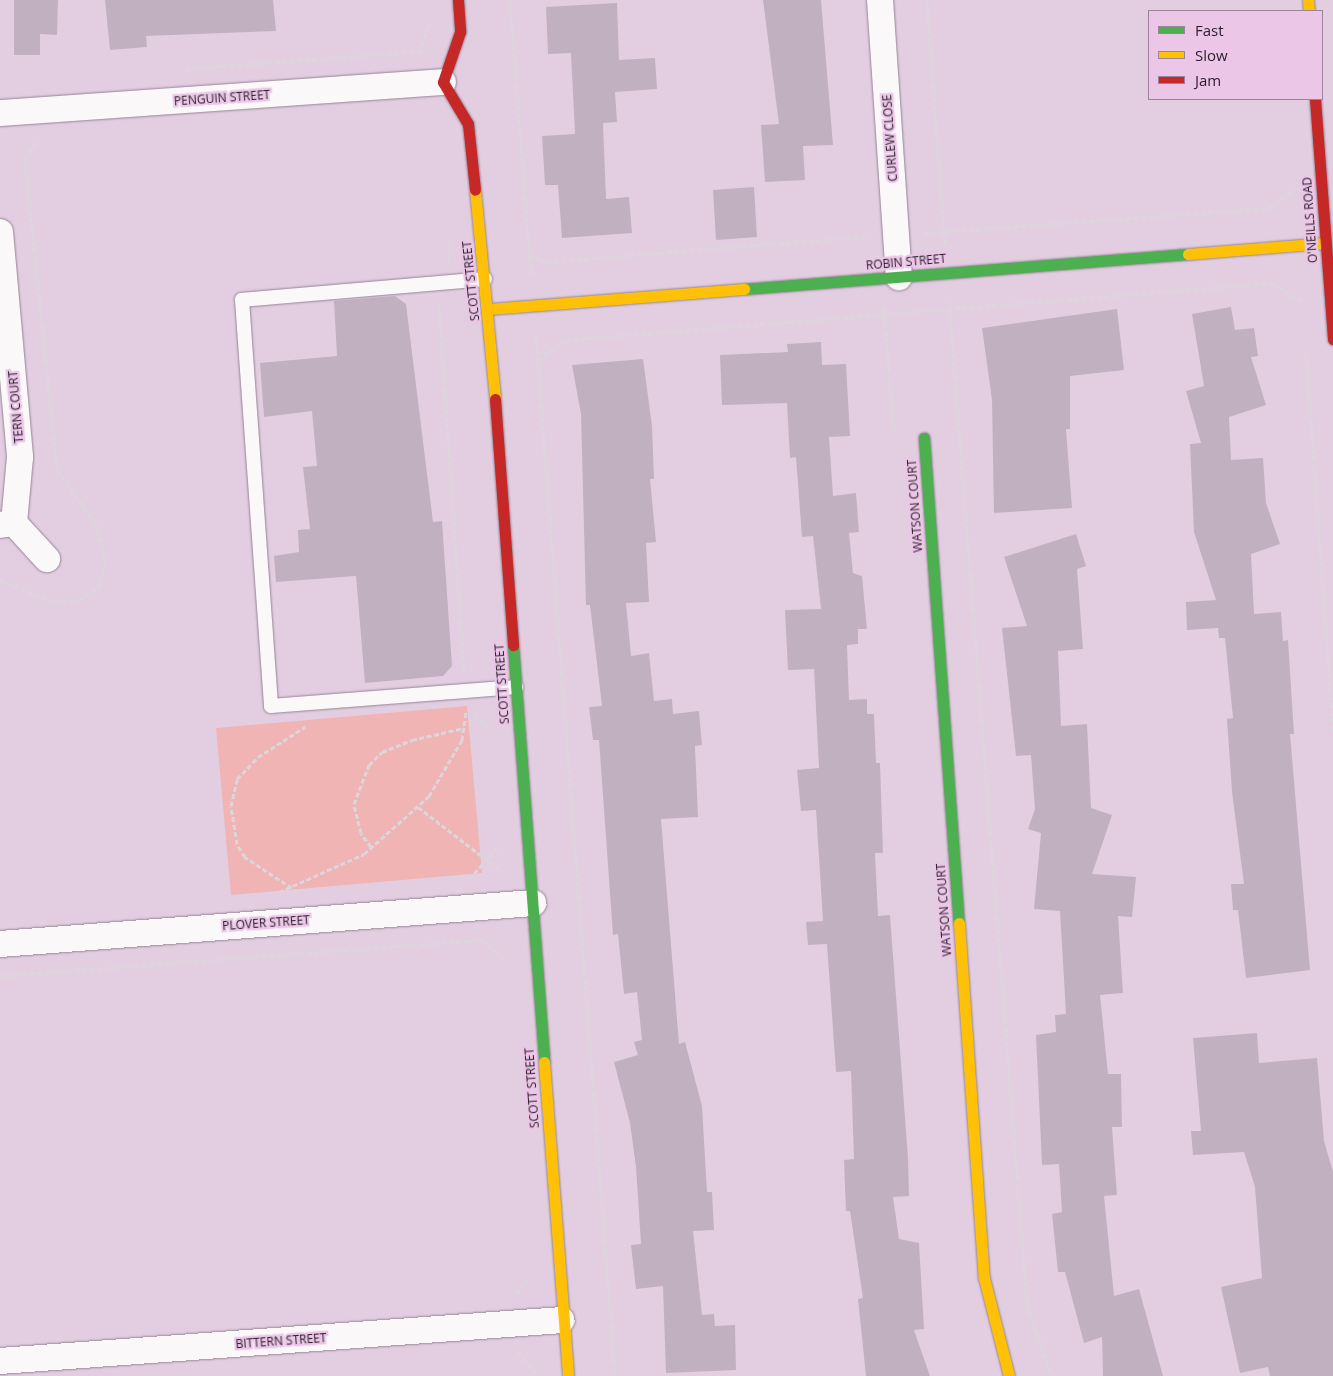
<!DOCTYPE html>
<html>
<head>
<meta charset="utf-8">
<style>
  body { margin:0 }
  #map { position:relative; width:1333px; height:1376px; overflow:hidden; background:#e3cee1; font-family:"Open Sans",sans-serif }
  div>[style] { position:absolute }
  .green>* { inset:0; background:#f0b4b5 }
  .building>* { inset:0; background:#c1b1c0 }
  .path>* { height:3px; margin-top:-1.5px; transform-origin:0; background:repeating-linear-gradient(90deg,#dcd6dc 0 5px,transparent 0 7.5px) }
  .roads { filter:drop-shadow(0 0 1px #958694) drop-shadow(0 0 1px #958694) }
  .lane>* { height:14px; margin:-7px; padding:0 7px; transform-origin:7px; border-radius:7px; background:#fbf8fa }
  .street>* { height:26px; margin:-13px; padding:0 13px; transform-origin:13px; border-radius:13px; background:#fbf8fa }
  .fast>* { height:11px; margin:-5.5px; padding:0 5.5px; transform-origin:5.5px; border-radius:5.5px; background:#4caf50 }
  .slow>* { height:11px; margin:-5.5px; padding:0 5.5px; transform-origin:5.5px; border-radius:5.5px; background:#ffc107 }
  .jam>* { height:11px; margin:-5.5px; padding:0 5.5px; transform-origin:5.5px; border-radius:5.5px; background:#c62828 }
  span { translate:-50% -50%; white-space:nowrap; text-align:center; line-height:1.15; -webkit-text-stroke:4.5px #ebc6e7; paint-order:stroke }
  .street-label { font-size:12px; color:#291c28 }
  .legend { position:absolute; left:1148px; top:10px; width:175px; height:90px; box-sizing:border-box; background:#ebc6e7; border:1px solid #9d829b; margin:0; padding:6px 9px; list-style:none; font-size:15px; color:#291c28 }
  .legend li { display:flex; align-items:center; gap:10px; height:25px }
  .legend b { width:25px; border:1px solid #9d829b }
</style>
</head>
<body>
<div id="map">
  <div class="green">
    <i style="clip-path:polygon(467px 706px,482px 873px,231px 895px,216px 728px)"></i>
  </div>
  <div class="building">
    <i style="clip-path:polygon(14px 0,58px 0,57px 35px,40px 34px,40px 55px,14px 55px)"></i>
    <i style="clip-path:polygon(105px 0,273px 0,276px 31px,146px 36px,147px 47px,110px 50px)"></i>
    <i style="clip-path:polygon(763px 0,821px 0,833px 145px,803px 146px,805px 180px,765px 182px,761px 125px,779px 124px)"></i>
    <i style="clip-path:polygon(617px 3px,619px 60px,655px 58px,657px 89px,615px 92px,617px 122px,603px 123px,606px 199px,629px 197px,632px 233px,562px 238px,558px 185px,545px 185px,542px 136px,575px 134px,571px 53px,548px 54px,546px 7px)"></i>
    <i style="clip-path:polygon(754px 187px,757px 237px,716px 240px,713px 190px)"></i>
    <i style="clip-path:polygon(395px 296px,406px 304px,433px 522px,442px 521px,452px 666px,443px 676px,365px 683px,356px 576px,276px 582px,274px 556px,299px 552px,298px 530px,310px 529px,303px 467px,317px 466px,312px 411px,264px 417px,260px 363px,337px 356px,334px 301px)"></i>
    <i style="clip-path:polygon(1231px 307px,1235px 330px,1254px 328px,1258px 356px,1251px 357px,1266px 405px,1229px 417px,1231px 460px,1263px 458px,1266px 503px,1280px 544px,1251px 554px,1254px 614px,1281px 612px,1283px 641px,1288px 640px,1294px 734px,1290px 734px,1310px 970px,1246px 978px,1238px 910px,1233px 910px,1231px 884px,1244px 884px,1232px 792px,1227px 719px,1233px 718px,1225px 638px,1219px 638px,1218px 628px,1187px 630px,1186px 602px,1216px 600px,1194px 532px,1190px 444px,1201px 443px,1186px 391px,1204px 386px,1192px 314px)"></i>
    <i style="clip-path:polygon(1117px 309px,1124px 370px,1070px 376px,1070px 429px,1066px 429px,1072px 508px,994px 513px,992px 400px,982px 328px)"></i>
    <i style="clip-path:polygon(821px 342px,822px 365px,846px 364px,850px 436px,829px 437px,833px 496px,856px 493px,859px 532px,849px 533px,853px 573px,862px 576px,867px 629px,858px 629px,858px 644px,847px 645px,849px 700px,867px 699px,867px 714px,874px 714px,876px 763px,880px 763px,883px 853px,875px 853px,878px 916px,890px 915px,908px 1158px,909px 1196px,893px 1197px,899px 1239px,919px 1243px,924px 1329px,914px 1330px,930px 1376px,866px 1376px,858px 1299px,863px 1298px,850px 1211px,846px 1211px,844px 1160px,854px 1159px,851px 1071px,836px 1072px,827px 944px,808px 945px,806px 922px,823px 921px,816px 810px,801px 811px,797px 770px,819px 768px,814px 669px,788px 670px,785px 610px,821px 609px,813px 536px,802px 537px,796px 457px,790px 458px,787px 403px,722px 405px,720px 355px,788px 352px,787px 344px)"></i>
    <i style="clip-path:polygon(643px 359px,652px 426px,654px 479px,650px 479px,656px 542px,646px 543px,649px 602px,626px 603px,631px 656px,649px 653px,654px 701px,672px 699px,673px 714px,699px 711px,702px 745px,695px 746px,698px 817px,661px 819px,679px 1044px,685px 1042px,702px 1106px,707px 1192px,712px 1192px,714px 1230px,693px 1231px,702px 1315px,714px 1314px,715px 1326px,735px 1325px,736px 1370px,666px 1373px,663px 1286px,636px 1289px,631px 1245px,641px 1244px,636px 1167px,630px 1123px,614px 1062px,638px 1055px,634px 1042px,642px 1040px,637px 992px,624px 994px,618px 934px,613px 935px,599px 740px,593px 740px,589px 707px,602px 706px,590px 605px,586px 605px,581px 414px,572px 365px)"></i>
    <i style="clip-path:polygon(1076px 534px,1086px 566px,1077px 569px,1083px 649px,1058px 651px,1061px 726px,1087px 724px,1091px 808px,1112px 815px,1092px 874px,1136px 877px,1132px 917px,1118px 916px,1123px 993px,1100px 995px,1108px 1074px,1121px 1074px,1122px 1127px,1112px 1127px,1117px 1195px,1104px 1196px,1114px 1296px,1139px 1289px,1163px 1376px,1103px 1376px,1102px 1337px,1084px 1343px,1065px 1272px,1058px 1272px,1052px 1214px,1062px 1212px,1059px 1164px,1042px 1165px,1036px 1035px,1056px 1032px,1055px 1015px,1066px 1014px,1060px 911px,1034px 909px,1041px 833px,1028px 829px,1035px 809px,1031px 755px,1016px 756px,1002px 628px,1027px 626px,1004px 557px)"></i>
    <i style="clip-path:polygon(1257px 1033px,1259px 1063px,1317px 1058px,1324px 1141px,1333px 1172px,1333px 1376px,1270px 1376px,1268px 1367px,1240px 1373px,1221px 1287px,1262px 1278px,1255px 1187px,1244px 1152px,1193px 1155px,1191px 1131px,1201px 1131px,1193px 1038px)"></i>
  </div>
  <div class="path">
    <i style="left:510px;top:0;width:277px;rotate:85.6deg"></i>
    <i style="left:927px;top:0;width:246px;rotate:85.8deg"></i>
    <i style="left:420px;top:53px;width:32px;rotate:-74deg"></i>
    <i style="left:185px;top:69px;width:236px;rotate:-4.4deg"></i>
    <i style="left:924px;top:233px;width:346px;rotate:-4.1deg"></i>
    <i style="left:1269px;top:208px;width:31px;rotate:-37deg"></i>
    <i style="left:529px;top:255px;width:19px;rotate:21deg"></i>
    <i style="left:547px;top:262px;width:322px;rotate:-4.6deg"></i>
    <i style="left:449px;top:261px;width:19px;rotate:-90deg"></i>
    <i style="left:949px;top:301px;width:1006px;rotate:85.55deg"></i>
    <i style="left:1027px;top:1304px;width:76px;rotate:70.9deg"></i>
    <i style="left:439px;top:304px;width:366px;rotate:86.1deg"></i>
    <i style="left:884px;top:308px;width:123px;rotate:85.4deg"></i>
    <i style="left:536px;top:335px;width:1044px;rotate:85.66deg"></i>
    <i style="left:1306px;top:351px;width:381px;rotate:85.9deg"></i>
    <i style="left:538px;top:360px;width:34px;rotate:-36deg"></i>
    <i style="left:566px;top:340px;width:708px;rotate:-4.62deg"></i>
    <i style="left:1272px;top:283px;width:34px;rotate:32deg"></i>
    <i style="left:0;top:580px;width:60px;rotate:22.7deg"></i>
    <i style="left:55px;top:603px;width:24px;rotate:-7deg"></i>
    <i style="left:79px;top:600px;width:22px;rotate:-32deg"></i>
    <i style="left:98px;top:588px;width:25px;rotate:-72deg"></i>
    <i style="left:106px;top:564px;width:42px;rotate:-105deg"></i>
    <i style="left:95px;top:523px;width:66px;rotate:-125.1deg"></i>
    <i style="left:57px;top:469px;width:312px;rotate:-95.9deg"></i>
    <i style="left:25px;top:159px;width:23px;rotate:-56deg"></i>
    <i style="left:474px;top:713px;width:23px;rotate:47deg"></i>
    <i style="left:418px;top:807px;width:103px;rotate:37.5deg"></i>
    <i style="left:371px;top:847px;width:17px;rotate:-126deg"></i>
    <i style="left:361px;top:833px;width:30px;rotate:-104deg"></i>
    <i style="left:354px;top:804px;width:42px;rotate:-69deg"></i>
    <i style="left:369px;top:765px;width:18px;rotate:-45deg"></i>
    <i style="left:382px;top:752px;width:32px;rotate:-22deg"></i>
    <i style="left:412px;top:740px;width:53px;rotate:-13deg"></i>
    <i style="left:469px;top:879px;width:43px;rotate:-47.8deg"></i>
    <i style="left:279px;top:892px;width:93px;rotate:-24.1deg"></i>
    <i style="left:364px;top:854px;width:87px;rotate:-41.7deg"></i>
    <i style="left:429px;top:796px;width:65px;rotate:-59.5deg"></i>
    <i style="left:462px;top:740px;width:28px;rotate:-82deg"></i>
    <i style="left:298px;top:892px;width:64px;rotate:-146.6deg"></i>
    <i style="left:245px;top:857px;width:15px;rotate:-122deg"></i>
    <i style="left:237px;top:844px;width:38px;rotate:-99deg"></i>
    <i style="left:231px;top:806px;width:28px;rotate:-77deg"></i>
    <i style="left:237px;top:779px;width:30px;rotate:-46deg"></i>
    <i style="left:258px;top:757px;width:56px;rotate:-32.6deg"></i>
    <i style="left:0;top:976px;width:484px;rotate:-4.3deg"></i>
    <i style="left:483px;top:940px;width:31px;rotate:42deg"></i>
    <i style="left:516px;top:1294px;width:23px;rotate:-50deg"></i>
    <i style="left:518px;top:1352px;width:30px;rotate:49deg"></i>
  </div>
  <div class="roads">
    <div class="lane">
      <i style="left:485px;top:279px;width:244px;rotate:175.1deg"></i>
      <i style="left:242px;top:300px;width:407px;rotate:85.9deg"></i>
      <i style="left:271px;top:706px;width:246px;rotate:-4.4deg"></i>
    </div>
    <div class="street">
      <i style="left:880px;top:0;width:278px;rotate:86.1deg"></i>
      <i style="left:0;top:113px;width:444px;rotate:-4deg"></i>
      <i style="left:0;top:232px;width:226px;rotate:84.9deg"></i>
      <i style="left:20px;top:457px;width:66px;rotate:95.2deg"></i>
      <i style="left:14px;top:523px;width:14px;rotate:172deg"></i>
      <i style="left:14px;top:523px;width:49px;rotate:47.5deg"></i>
      <i style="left:0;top:944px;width:535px;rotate:-4.4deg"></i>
      <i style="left:0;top:1361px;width:563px;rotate:-4.17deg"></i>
    </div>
    <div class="fast">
      <i style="left:744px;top:289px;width:445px;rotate:-4.5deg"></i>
      <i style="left:924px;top:438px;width:486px;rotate:85.9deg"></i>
      <i style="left:513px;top:645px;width:418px;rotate:85.7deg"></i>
    </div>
    <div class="slow">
      <i style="left:1308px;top:0;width:11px;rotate:85deg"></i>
      <i style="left:475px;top:190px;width:210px;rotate:84.5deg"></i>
      <i style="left:1188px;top:254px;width:137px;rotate:-4.6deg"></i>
      <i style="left:488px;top:309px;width:257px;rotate:-4.5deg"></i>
      <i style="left:959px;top:923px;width:356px;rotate:86deg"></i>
      <i style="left:984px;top:1278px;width:101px;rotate:75.7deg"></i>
      <i style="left:544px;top:1062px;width:315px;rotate:85.6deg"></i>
    </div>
    <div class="jam">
      <i style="left:458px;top:0;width:32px;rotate:86deg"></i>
      <i style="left:460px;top:32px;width:53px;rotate:108.8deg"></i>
      <i style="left:443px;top:82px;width:49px;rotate:59.2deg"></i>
      <i style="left:468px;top:124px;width:66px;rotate:83.9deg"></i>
      <i style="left:1315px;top:99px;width:241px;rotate:85.7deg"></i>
      <i style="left:495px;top:399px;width:247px;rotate:85.8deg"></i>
    </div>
  </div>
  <div class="street-label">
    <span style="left:222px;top:98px;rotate:-4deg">PENGUIN STREET</span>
    <span style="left:890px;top:138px;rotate:-94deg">CURLEW CLOSE</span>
    <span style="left:1310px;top:220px;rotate:-94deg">O'NEILLS ROAD</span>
    <span style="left:906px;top:262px;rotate:-5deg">ROBIN STREET</span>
    <span style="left:471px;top:281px;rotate:-96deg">SCOTT STREET</span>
    <span style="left:16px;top:407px;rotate:-95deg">TERN COURT</span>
    <span style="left:915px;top:506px;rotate:-94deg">WATSON COURT</span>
    <span style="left:502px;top:684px;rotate:-94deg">SCOTT STREET</span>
    <span style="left:944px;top:910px;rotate:-94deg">WATSON COURT</span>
    <span style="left:266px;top:923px;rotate:-4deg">PLOVER STREET</span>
    <span style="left:532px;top:1088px;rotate:-94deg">SCOTT STREET</span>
    <span style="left:281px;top:1341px;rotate:-4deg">BITTERN STREET</span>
  </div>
  <ul class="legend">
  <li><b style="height:6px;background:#4caf50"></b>Fast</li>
  <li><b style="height:6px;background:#ffc107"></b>Slow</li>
  <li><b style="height:6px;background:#c62828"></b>Jam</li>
  </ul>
</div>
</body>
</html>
